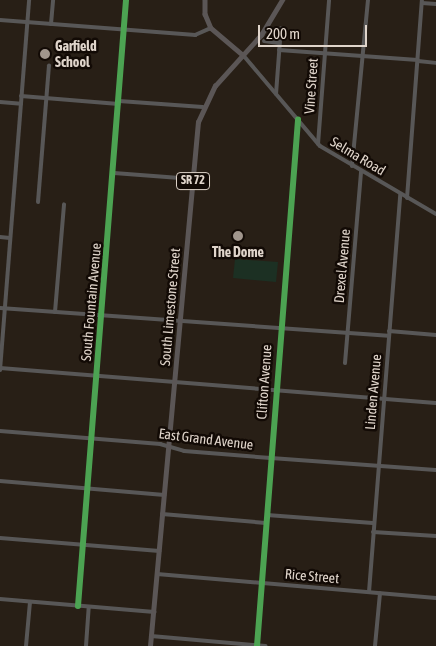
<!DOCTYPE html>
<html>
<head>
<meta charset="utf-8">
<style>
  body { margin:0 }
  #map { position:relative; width:436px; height:646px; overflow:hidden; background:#281f16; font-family:"Asap Condensed",sans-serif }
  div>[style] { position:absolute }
  .green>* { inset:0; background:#1c3023 }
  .minor>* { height:4px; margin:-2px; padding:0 2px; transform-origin:2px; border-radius:2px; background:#585757 }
  .major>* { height:4.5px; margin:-2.25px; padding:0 2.25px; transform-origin:2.25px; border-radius:2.25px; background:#5b5656 }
  .cycleway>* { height:6px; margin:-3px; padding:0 3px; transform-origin:3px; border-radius:3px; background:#4ca352 }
  .dots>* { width:14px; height:14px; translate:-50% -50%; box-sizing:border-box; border:2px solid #120a05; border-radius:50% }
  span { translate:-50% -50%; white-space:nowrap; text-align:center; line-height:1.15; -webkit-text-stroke:5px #120a05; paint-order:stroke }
  .shield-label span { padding:1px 4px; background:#120a05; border:1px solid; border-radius:4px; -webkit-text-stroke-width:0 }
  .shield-label { font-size:12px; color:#e0d5cb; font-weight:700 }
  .poi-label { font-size:14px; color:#e0d5cb; font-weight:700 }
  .left { translate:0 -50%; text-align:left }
  .street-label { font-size:14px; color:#e0d5cb }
  .scale { position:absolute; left:258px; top:25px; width:109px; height:22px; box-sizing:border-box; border:2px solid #e0d5cb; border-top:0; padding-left:6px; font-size:15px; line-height:18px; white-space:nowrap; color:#e0d5cb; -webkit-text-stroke:4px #120a05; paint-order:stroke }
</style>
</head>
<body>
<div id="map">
  <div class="green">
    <i style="clip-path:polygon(235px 259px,278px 262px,276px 282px,233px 278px)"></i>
  </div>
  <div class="minor">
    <i style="left:422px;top:3px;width:14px;rotate:4deg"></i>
    <i style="left:0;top:20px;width:196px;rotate:4.4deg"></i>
    <i style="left:195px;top:35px;width:17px;rotate:-24deg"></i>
    <i style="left:51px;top:24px;width:24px;rotate:-85deg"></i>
    <i style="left:264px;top:41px;width:15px;rotate:8deg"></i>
    <i style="left:279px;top:50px;width:139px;rotate:4.1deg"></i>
    <i style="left:243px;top:55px;width:119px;rotate:49.8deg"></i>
    <i style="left:320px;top:146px;width:134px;rotate:30.4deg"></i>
    <i style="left:418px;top:61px;width:18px;rotate:6deg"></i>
    <i style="left:276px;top:94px;width:66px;rotate:-85.7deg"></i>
    <i style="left:21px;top:96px;width:98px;rotate:4.7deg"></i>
    <i style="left:119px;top:101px;width:84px;rotate:4.1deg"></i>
    <i style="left:0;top:102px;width:21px;rotate:5deg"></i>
    <i style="left:318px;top:144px;width:144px;rotate:-85.6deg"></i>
    <i style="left:352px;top:166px;width:167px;rotate:-84.5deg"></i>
    <i style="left:114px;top:173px;width:79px;rotate:4.3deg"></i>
    <i style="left:407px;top:198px;width:199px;rotate:-85.7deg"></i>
    <i style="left:38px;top:202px;width:137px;rotate:-85.4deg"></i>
    <i style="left:0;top:237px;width:10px;rotate:6deg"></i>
    <i style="left:0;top:308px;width:389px;rotate:4.1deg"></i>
    <i style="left:55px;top:312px;width:108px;rotate:-85.2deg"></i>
    <i style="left:389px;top:331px;width:47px;rotate:4.9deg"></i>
    <i style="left:345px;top:363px;width:193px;rotate:-85.2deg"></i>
    <i style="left:0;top:368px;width:437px;rotate:4.6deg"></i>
    <i style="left:0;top:370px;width:371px;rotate:-85.5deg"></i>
    <i style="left:0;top:431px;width:161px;rotate:4.6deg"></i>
    <i style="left:160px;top:444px;width:25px;rotate:16deg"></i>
    <i style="left:184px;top:451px;width:87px;rotate:4.6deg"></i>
    <i style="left:271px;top:458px;width:165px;rotate:4.2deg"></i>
    <i style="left:0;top:481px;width:165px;rotate:4.9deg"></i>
    <i style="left:162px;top:514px;width:104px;rotate:4.9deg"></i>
    <i style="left:267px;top:515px;width:106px;rotate:4.3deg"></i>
    <i style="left:373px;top:532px;width:63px;rotate:3.6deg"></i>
    <i style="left:0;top:538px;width:160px;rotate:4.7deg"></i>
    <i style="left:157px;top:574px;width:280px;rotate:4.9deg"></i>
    <i style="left:369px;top:592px;width:399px;rotate:-85.5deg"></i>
    <i style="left:0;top:599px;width:155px;rotate:4.8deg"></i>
    <i style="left:78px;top:606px;width:608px;rotate:-85.47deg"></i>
    <i style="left:151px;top:636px;width:115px;rotate:5deg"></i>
    <i style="left:26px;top:646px;width:44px;rotate:-84.8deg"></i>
    <i style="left:86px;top:646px;width:39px;rotate:-86deg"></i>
    <i style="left:257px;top:646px;width:528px;rotate:-85.54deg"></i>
    <i style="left:375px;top:646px;width:53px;rotate:-84.6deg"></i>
  </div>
  <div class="major">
    <i style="left:205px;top:0;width:14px;rotate:90deg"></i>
    <i style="left:205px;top:14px;width:15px;rotate:67deg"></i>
    <i style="left:211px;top:28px;width:42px;rotate:40.2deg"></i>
    <i style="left:150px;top:646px;width:526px;rotate:-84.77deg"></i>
    <i style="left:198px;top:122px;width:40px;rotate:-65deg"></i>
    <i style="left:215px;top:86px;width:69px;rotate:-48deg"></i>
    <i style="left:261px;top:35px;width:41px;rotate:-59deg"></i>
  </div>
  <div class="cycleway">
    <i style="left:78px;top:606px;width:608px;rotate:-85.47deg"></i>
    <i style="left:257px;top:646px;width:528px;rotate:-85.54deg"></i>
  </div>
  <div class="dots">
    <i style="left:45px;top:54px;background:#a0958c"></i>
    <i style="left:238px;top:236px;background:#a0958c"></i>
  </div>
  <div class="shield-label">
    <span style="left:193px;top:181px">SR 72</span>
  </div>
  <div class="poi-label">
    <span class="left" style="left:55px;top:54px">Garfield<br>School</span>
    <span style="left:238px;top:252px">The Dome</span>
  </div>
  <div class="street-label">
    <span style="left:311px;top:86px;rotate:-86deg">Vine Street</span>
    <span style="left:358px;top:156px;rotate:31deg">Selma Road</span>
    <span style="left:342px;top:266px;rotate:-85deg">Drexel Avenue</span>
    <span style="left:91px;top:302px;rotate:-85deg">South Fountain Avenue</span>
    <span style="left:170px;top:307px;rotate:-85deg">South Limestone Street</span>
    <span style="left:264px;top:382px;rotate:-86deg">Clifton Avenue</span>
    <span style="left:373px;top:392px;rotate:-85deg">Linden Avenue</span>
    <span style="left:206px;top:439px;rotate:7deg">East Grand Avenue</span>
    <span style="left:312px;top:576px;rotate:5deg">Rice Street</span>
  </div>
  <div class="scale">200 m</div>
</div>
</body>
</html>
